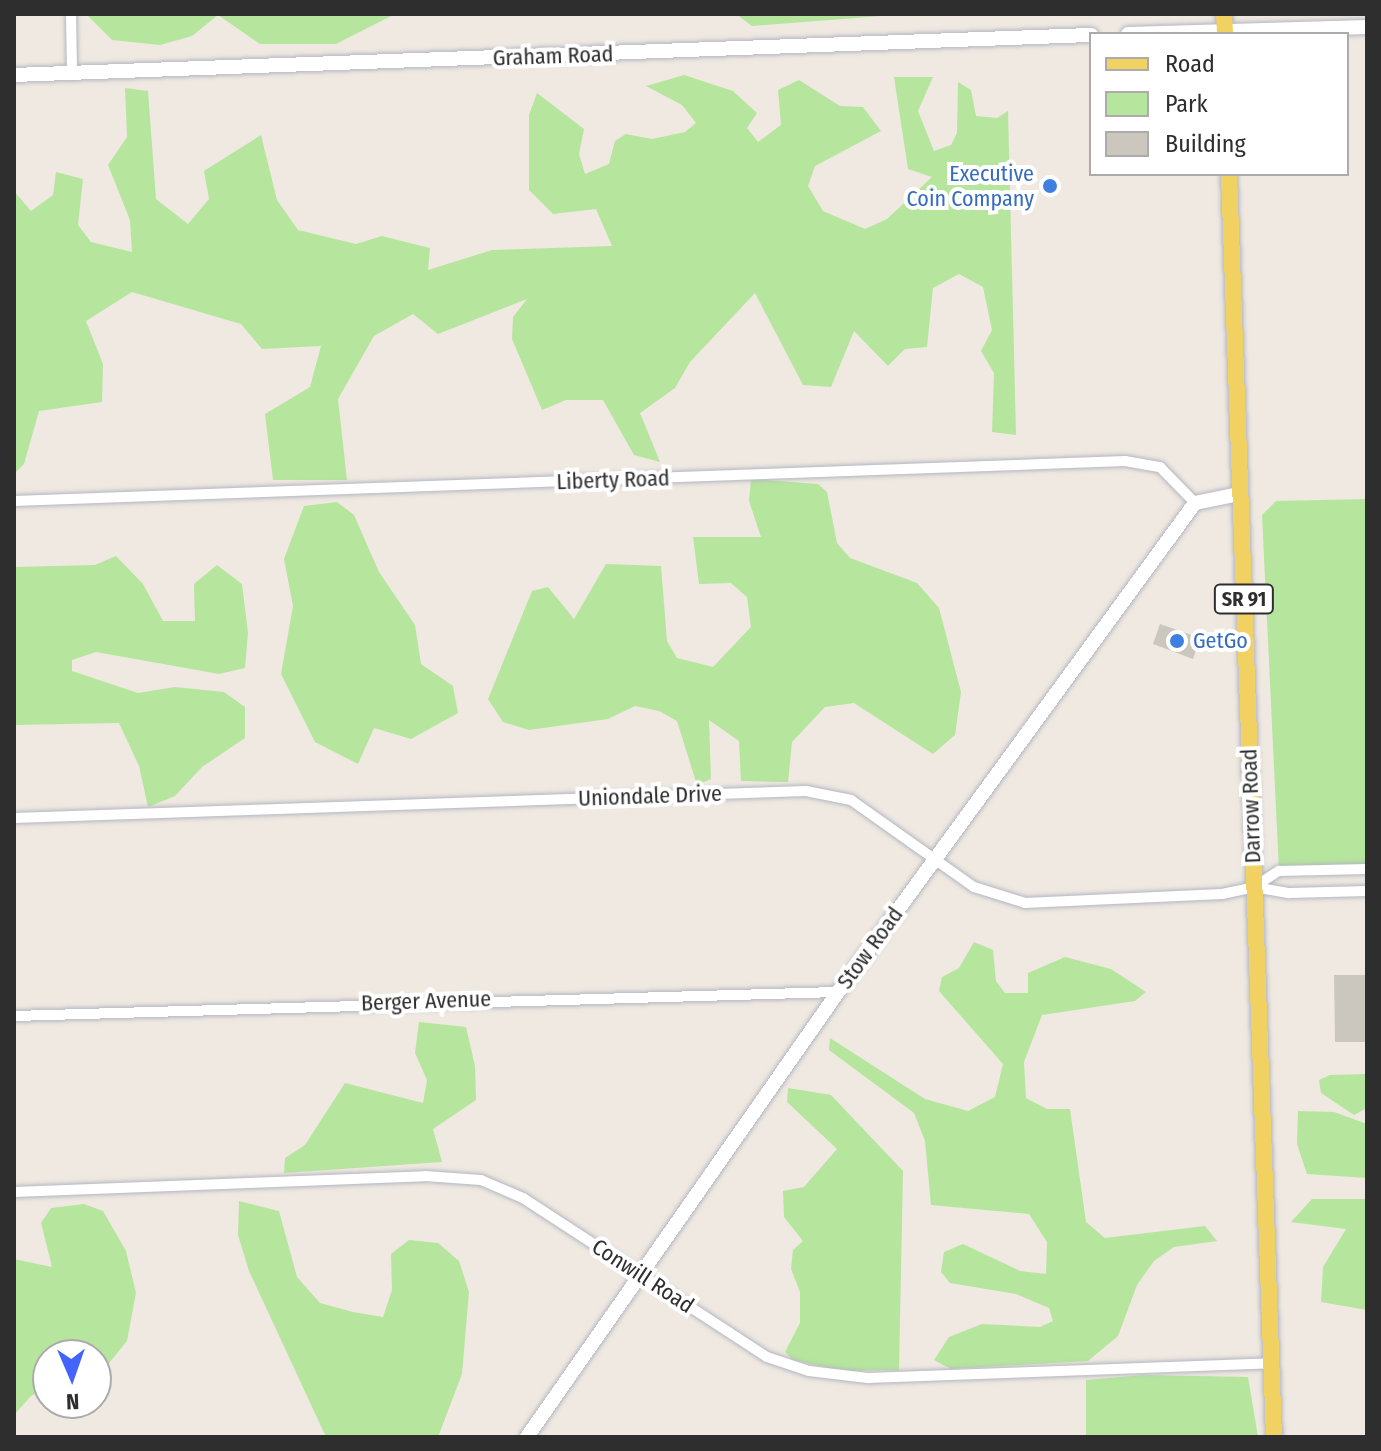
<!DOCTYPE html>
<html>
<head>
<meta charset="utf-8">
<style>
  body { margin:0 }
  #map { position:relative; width:1381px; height:1451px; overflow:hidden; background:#efe9e1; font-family:"Fira Sans Condensed",sans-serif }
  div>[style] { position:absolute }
  .green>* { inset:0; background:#b6e59e }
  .building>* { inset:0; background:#cbc7bf }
  .roads { filter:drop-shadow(0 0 2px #b4b7c1) drop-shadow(0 0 2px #b4b7c1) }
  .street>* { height:10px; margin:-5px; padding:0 5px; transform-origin:5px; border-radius:5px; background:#fff }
  .secondary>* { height:14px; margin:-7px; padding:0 7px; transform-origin:7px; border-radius:7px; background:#fff }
  .primary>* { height:16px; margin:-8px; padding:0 8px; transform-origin:8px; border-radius:8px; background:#f2d163 }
  .dots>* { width:22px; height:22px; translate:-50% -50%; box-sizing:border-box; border:4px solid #fff; border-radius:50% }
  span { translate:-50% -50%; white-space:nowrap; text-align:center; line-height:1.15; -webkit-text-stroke:8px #fff; paint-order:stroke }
  .shield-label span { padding:2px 6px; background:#fff; border:2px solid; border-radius:6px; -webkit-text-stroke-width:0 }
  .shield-label { font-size:20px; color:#2e2e2e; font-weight:700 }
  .street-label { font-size:22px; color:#2e2e2e }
  .shop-label { font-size:22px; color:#366cbe }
  .right { translate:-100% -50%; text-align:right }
  .left { translate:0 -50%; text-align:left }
  .frame { position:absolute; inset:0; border:16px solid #2e2e2e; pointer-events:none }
  .legend { position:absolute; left:1089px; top:32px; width:260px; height:144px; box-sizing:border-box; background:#fff; border:2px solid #ababab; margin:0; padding:10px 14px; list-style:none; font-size:24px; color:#2e2e2e }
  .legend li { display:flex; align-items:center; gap:16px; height:40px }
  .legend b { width:40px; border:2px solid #ababab }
  .north { position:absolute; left:32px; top:1339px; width:80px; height:80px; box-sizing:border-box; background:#fff; border:2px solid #ababab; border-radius:50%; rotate:178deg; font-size:22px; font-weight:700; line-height:32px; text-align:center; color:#2e2e2e }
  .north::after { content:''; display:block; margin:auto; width:28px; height:36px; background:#4264fb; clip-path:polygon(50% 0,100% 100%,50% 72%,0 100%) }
</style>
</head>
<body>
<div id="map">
  <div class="green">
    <i style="clip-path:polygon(86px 14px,395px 14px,336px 44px,260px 44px,218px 15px,192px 36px,160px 45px,112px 40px)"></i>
    <i style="clip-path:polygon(736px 14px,907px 14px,752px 26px)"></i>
    <i style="clip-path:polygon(684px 75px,733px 91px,757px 113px,747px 128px,758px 142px,781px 125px,778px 90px,799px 80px,840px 106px,863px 107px,881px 131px,815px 166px,808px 186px,823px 211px,865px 229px,887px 219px,932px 177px,908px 169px,894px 77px,933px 77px,918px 111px,934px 151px,951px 145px,957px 133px,958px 82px,971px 90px,976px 116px,997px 118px,1008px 111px,1016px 435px,992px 432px,994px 373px,981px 351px,992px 330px,983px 287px,959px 274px,933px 288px,927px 347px,905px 349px,888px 366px,854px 331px,831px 387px,803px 385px,755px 293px,690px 362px,675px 388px,640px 413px,660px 462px,634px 455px,603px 400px,566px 400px,542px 410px,512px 339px,513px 317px,527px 299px,438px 334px,413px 314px,374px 336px,338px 399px,347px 480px,273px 480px,265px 414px,310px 387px,321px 346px,262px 349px,241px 324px,132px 292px,86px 321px,103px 364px,102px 402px,39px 411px,24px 464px,14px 474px,14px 191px,31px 211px,53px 195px,56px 172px,83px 179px,78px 225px,91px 242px,132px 252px,130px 220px,108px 165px,127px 137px,125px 88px,148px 91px,156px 199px,188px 224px,209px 199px,204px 171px,261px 135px,277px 200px,298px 230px,356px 244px,382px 236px,430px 248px,428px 270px,492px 250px,612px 246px,596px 209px,553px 214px,529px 190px,529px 115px,537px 93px,584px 129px,579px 154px,585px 174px,609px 164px,615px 141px,626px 134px,652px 139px,685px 132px,696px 123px,682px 105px,646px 86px)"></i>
    <i style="clip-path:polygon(751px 479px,818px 484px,827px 492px,837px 543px,850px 558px,917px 583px,939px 608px,961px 692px,955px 735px,933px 754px,854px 703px,825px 707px,792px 742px,788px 782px,741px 781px,739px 741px,709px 720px,711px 779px,697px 785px,677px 721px,659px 711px,635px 706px,608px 719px,529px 730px,503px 722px,488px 699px,532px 591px,548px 587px,574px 619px,606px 564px,661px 566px,667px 641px,677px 658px,713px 667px,751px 627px,747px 597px,731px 583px,699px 584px,693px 537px,761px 537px,749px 501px)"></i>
    <i style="clip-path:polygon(1367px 499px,1367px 869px,1279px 871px,1262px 515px,1276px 501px)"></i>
    <i style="clip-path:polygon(337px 502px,354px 515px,379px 572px,415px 625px,421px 664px,453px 686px,458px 713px,411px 739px,374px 728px,358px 764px,315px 742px,281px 674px,293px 606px,284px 559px,304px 506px)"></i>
    <i style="clip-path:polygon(116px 556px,143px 584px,163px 621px,195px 621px,194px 584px,217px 565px,242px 584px,248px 633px,245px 668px,219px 674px,96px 652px,72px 660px,72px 671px,138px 693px,175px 687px,224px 692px,245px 707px,245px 738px,202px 767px,175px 796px,148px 807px,139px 766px,119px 723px,14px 725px,14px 567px,95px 565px)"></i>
    <i style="clip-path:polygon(974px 942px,993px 950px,996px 981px,1005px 993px,1028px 993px,1028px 973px,1065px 957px,1111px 969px,1146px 992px,1135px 1001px,1042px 1015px,1024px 1062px,1026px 1098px,1047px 1109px,1070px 1109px,1086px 1222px,1105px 1238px,1205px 1226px,1217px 1241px,1174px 1247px,1154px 1261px,1137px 1285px,1118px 1336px,1088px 1361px,951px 1369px,934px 1360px,949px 1337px,982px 1324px,1040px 1327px,1053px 1321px,1049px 1308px,1016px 1294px,950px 1283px,941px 1272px,944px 1252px,963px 1244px,1020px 1271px,1046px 1274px,1047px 1242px,1029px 1214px,931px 1205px,925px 1141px,914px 1113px,829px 1050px,830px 1038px,925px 1099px,968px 1111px,995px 1097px,1003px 1064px,939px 991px,942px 977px,959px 968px)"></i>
    <i style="clip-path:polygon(419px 1022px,466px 1027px,475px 1066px,476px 1100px,433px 1129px,442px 1162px,284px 1173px,285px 1158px,305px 1145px,345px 1083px,423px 1103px,427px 1080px,415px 1053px)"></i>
    <i style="clip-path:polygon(1367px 1074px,1367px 1108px,1354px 1115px,1321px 1093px,1319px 1080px,1330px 1075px)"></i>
    <i style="clip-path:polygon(788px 1088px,831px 1095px,903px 1171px,899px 1370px,841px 1371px,793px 1360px,785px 1352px,800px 1323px,800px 1292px,791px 1269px,793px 1250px,803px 1241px,784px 1217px,783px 1191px,804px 1187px,837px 1149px,787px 1102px)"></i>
    <i style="clip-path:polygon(1298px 1111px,1334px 1112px,1367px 1124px,1367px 1178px,1307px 1174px,1297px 1144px)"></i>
    <i style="clip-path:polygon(1312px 1199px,1367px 1199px,1367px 1310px,1321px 1302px,1323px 1267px,1346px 1229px,1291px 1222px)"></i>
    <i style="clip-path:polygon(239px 1201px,279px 1211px,297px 1277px,320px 1303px,353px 1312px,383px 1317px,392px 1290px,391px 1254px,409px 1240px,438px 1243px,459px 1261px,469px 1292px,462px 1374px,438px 1437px,326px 1437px,249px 1271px,238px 1235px)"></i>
    <i style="clip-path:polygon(84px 1204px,103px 1211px,126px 1251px,136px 1293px,127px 1341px,96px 1379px,96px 1355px,48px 1355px,48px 1391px,32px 1395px,14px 1415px,14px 1259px,52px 1267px,41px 1223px,51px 1208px)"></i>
    <i style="clip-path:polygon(1144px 1375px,1248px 1377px,1258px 1437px,1086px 1437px,1086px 1380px)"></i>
  </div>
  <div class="building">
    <i style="clip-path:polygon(1160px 624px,1200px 638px,1193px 659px,1153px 644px)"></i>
    <i style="clip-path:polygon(1334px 975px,1367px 975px,1367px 1042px,1335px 1042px)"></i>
  </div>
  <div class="roads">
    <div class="street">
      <i style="left:71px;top:14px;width:59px;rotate:89deg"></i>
      <i style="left:14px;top:501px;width:1112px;rotate:-2.06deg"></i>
      <i style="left:1125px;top:461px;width:36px;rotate:10deg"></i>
      <i style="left:1160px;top:467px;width:50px;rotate:45.8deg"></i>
      <i style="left:14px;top:818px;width:792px;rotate:-1.95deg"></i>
      <i style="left:806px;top:791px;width:46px;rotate:11.3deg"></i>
      <i style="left:851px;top:800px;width:151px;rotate:35.3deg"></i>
      <i style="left:974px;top:887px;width:53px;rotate:17.4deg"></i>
      <i style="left:1025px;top:903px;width:197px;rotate:-2.6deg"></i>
      <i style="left:1222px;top:894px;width:33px;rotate:-12deg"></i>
      <i style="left:1254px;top:887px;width:30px;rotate:-33deg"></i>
      <i style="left:1279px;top:871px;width:88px;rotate:-1.3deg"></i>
      <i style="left:1254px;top:887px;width:36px;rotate:10deg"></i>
      <i style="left:1289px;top:893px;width:78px;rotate:-1.5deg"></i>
      <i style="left:14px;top:1016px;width:824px;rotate:-1.67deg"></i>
      <i style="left:14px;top:1192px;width:411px;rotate:-2.2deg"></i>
      <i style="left:425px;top:1176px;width:56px;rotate:4.1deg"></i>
      <i style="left:481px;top:1180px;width:46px;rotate:23.2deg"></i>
      <i style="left:523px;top:1198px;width:291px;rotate:33.1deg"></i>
      <i style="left:767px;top:1357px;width:44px;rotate:18.4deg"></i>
      <i style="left:809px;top:1371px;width:59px;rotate:6.8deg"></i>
      <i style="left:868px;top:1378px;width:404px;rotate:-2.1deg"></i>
    </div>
    <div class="secondary">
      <i style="left:1128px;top:34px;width:239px;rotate:-1.7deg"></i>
      <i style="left:14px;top:75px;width:1078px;rotate:-2.13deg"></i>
      <i style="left:527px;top:1437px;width:543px;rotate:-55.05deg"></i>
      <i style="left:838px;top:992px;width:605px;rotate:-53.87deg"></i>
      <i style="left:1195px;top:503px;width:45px;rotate:-11.6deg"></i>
    </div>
    <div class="primary">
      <i style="left:1224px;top:14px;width:20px;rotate:87deg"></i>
      <i style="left:1229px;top:174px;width:1264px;rotate:87.96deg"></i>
    </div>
  </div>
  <div class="dots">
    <i style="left:1050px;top:186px;background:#3f7fe0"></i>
    <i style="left:1177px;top:641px;background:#3f7fe0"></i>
  </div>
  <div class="shield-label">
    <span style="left:1244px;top:599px">SR 91</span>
  </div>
  <div class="street-label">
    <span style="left:553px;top:56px;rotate:-2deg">Graham Road</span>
    <span style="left:613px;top:480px;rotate:-2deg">Liberty Road</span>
    <span style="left:650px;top:796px;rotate:-2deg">Uniondale Drive</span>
    <span style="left:1251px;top:806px;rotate:-92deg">Darrow Road</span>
    <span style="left:870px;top:948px;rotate:-54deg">Stow Road</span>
    <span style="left:426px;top:1001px;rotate:-2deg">Berger Avenue</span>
    <span style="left:643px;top:1276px;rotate:33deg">Conwill Road</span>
  </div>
  <div class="shop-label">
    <span class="right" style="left:1034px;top:186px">Executive<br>Coin Company</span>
    <span class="left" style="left:1193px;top:641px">GetGo</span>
  </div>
  <div class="frame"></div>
  <ul class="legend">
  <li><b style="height:10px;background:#f2d163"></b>Road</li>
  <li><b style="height:22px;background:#b6e59e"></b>Park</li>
  <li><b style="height:22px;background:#cbc7bf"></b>Building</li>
  </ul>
  <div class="north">N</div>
</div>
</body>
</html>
